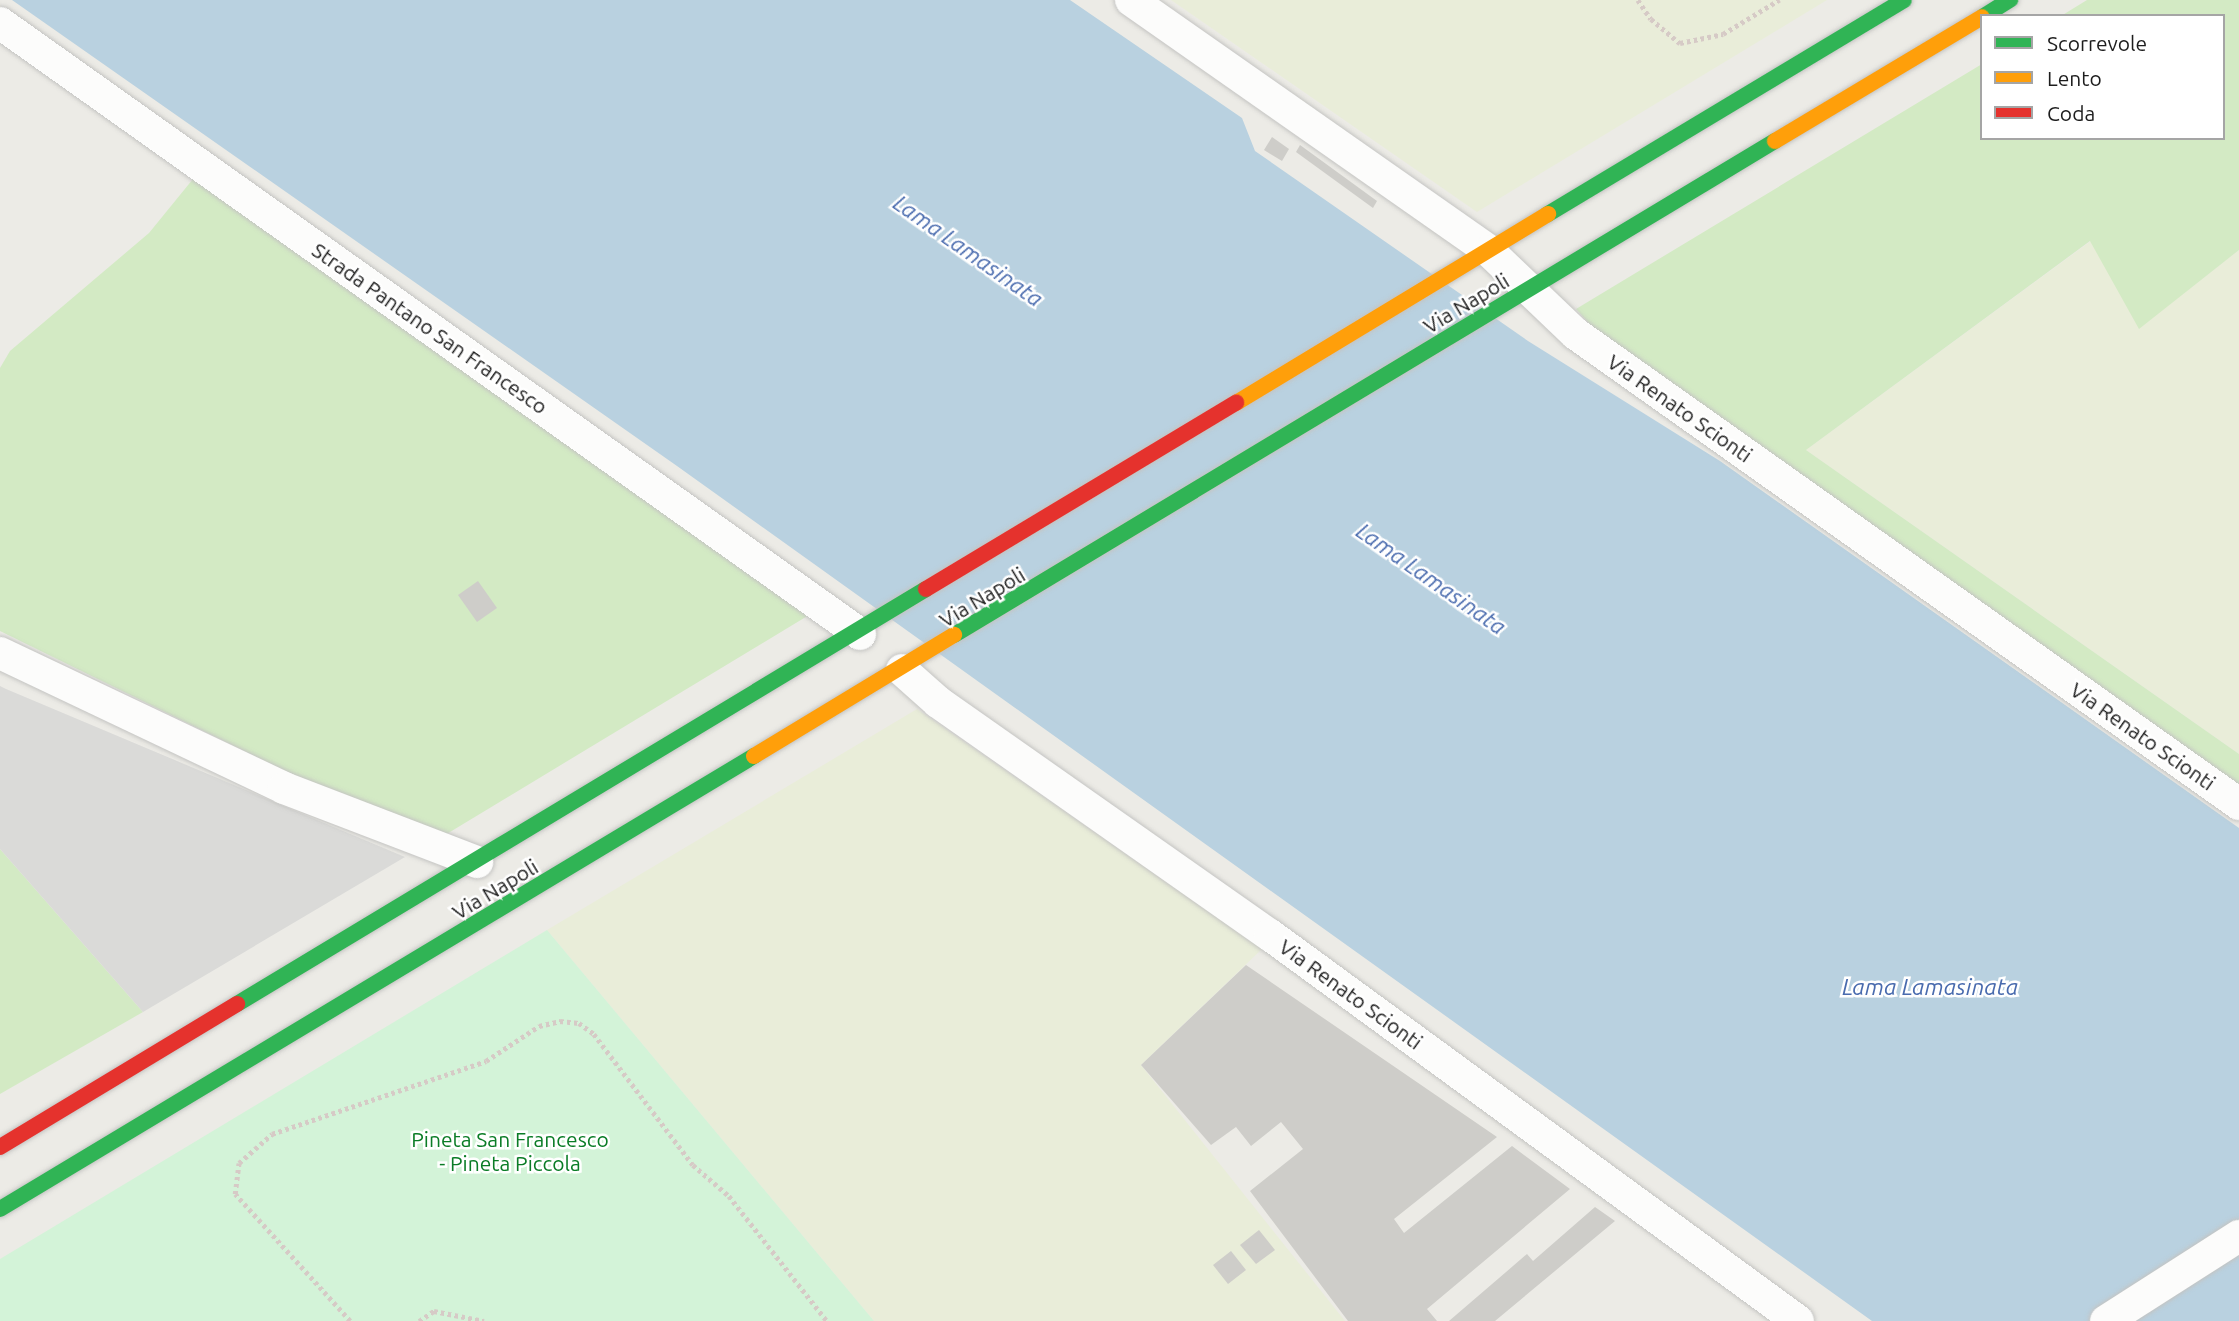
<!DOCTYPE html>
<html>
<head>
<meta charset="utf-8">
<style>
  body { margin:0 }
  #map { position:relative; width:2239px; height:1321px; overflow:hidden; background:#ecebe6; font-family:Ubuntu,sans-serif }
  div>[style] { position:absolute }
  .farmland>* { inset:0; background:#e9edd9 }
  .grass>* { inset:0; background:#d3eac4 }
  .park>* { inset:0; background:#d3f3d8 }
  .parking>* { inset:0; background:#dadad8 }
  .water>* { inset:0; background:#b9d1e0 }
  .building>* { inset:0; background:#cecdc9 }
  .path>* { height:4.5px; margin-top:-2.25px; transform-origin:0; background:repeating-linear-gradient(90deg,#d6cac6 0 3.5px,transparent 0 7px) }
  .roads { filter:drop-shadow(0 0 2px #c4c4c2) drop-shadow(0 0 2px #c4c4c2) }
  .street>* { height:32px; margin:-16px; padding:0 16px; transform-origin:16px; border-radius:16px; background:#fcfcfb }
  .fast>* { height:16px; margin:-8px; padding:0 8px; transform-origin:8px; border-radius:8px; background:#30b455 }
  .slow>* { height:16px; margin:-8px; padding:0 8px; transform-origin:8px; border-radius:8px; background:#ff9f0a }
  .jam>* { height:16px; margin:-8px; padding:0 8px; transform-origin:8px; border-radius:8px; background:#e5322d }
  span { translate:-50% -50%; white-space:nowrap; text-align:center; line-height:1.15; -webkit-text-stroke:5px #fff; paint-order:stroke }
  .street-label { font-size:21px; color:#1d1d1d }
  .park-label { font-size:21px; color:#0a7c26 }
  .water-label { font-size:23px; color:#496bae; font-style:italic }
  .legend { position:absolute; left:1980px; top:14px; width:245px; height:126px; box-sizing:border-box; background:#fff; border:2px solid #a5a5a5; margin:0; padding:9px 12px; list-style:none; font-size:21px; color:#1d1d1d }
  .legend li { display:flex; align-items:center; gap:14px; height:35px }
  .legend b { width:35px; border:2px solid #a5a5a5 }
</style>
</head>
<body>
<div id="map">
  <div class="farmland">
    <i style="clip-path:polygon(1171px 0,1827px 0,1477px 212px)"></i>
    <i style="clip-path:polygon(2091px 241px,2139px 328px,2239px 250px,2239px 754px,1806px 450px)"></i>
    <i style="clip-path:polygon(917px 709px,1262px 949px,1141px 1065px,1345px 1321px,874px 1321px,547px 930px)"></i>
  </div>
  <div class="grass">
    <i style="clip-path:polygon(2087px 0,2239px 0,2239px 250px,2139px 329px,2090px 241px,1806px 450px,2239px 754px,2239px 790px,1605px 341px,1576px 309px,1982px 64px,1982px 138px,2223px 138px,2223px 16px,2061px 16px)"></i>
    <i style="clip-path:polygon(193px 179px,814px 612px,445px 835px,295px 776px,0 631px,0 368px,10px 351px,149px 233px)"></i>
    <i style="clip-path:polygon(0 849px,143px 1012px,0 1094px)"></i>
  </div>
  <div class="park">
    <i style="clip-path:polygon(547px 930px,874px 1321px,0 1321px,0 1259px)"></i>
  </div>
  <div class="parking">
    <i style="clip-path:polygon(0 686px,6px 689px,405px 857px,143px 1012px,0 849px)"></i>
  </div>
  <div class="water">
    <i style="clip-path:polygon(12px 0,1070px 0,1242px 118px,1255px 151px,1528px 341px,1720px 461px,2239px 828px,2239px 1321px,1872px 1321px,677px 466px)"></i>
  </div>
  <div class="building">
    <i style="clip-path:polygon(1272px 137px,1289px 149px,1282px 161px,1264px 150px)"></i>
    <i style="clip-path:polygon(1300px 145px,1377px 201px,1373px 208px,1296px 152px)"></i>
    <i style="clip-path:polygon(478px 581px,497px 608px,477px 622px,458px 595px)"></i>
    <i style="clip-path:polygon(1246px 965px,1497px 1137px,1394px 1219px,1404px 1233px,1512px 1146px,1570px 1189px,1427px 1309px,1437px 1321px,1348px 1321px,1250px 1191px,1303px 1149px,1281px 1122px,1251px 1146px,1236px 1127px,1211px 1145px,1141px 1065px)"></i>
    <i style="clip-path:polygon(1595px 1207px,1615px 1221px,1495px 1321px,1449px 1321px,1527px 1254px,1533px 1261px)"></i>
    <i style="clip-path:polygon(1259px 1230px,1275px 1250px,1256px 1264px,1240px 1245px)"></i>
    <i style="clip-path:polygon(1231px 1251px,1246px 1270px,1228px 1284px,1213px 1265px)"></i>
  </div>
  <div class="path">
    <i style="left:1638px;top:0;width:23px;rotate:56deg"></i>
    <i style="left:1651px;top:19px;width:38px;rotate:40deg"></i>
    <i style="left:1680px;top:43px;width:44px;rotate:-11.8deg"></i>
    <i style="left:1723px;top:34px;width:66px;rotate:-31.3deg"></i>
    <i style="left:350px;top:1321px;width:171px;rotate:-132.2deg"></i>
    <i style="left:235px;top:1194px;width:31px;rotate:-83deg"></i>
    <i style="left:239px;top:1163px;width:44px;rotate:-41.3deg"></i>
    <i style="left:272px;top:1134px;width:226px;rotate:-18.8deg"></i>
    <i style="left:486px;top:1061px;width:64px;rotate:-33.4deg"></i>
    <i style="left:539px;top:1026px;width:22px;rotate:-13deg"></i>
    <i style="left:560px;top:1021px;width:19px;rotate:6deg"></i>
    <i style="left:579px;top:1023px;width:19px;rotate:36deg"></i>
    <i style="left:594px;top:1034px;width:164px;rotate:52.9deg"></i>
    <i style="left:693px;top:1165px;width:48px;rotate:40.7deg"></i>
    <i style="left:729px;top:1196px;width:159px;rotate:51.9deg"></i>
    <i style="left:419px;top:1321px;width:18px;rotate:-34deg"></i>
    <i style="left:434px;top:1311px;width:51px;rotate:11.3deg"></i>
  </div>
  <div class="roads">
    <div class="street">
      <i style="left:1131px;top:0;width:437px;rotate:35deg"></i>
      <i style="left:1489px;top:251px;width:120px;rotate:43.7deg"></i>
      <i style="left:1576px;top:334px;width:813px;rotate:35.33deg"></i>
      <i style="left:0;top:23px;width:1055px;rotate:35.39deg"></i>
      <i style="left:0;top:653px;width:314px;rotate:25.4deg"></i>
      <i style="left:284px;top:788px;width:207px;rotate:21deg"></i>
      <i style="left:902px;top:670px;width:48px;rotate:41.6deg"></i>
      <i style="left:938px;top:702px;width:406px;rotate:35.1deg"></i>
      <i style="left:1270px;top:935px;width:654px;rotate:36.17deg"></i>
      <i style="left:2106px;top:1321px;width:158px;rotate:-32.6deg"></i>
    </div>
    <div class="fast">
      <i style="left:1984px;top:16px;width:31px;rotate:-32deg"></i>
      <i style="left:1548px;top:214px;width:415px;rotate:-31deg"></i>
      <i style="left:954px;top:635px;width:958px;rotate:-31.04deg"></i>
      <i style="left:237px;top:1004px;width:804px;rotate:-31.06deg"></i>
      <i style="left:0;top:1209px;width:880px;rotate:-31deg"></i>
    </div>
    <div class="slow">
      <i style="left:1775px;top:141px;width:241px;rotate:-30.9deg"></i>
      <i style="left:1236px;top:403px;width:365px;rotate:-31.2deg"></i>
      <i style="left:754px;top:756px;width:234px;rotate:-31.2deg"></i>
    </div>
    <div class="jam">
      <i style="left:926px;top:589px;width:362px;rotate:-31deg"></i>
      <i style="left:0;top:1147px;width:277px;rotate:-31.1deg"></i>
    </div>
  </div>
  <div class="street-label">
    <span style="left:1466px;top:303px;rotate:-31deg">Via Napoli</span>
    <span style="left:430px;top:328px;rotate:35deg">Strada Pantano San Francesco</span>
    <span style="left:1680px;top:408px;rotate:35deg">Via Renato Scionti</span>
    <span style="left:982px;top:597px;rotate:-31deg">Via Napoli</span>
    <span style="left:2143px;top:736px;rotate:35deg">Via Renato Scionti</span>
    <span style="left:495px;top:889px;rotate:-31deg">Via Napoli</span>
    <span style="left:1351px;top:994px;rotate:36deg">Via Renato Scionti</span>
  </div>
  <div class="park-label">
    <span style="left:510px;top:1151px">Pineta San Francesco<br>- Pineta Piccola</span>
  </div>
  <div class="water-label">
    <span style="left:968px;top:251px;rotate:35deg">Lama Lamasinata</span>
    <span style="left:1431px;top:579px;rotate:35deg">Lama Lamasinata</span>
    <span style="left:1930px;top:987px">Lama Lamasinata</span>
  </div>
  <ul class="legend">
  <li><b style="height:9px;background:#30b455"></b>Scorrevole</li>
  <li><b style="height:9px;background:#ff9f0a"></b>Lento</li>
  <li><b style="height:9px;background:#e5322d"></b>Coda</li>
  </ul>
</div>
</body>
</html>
